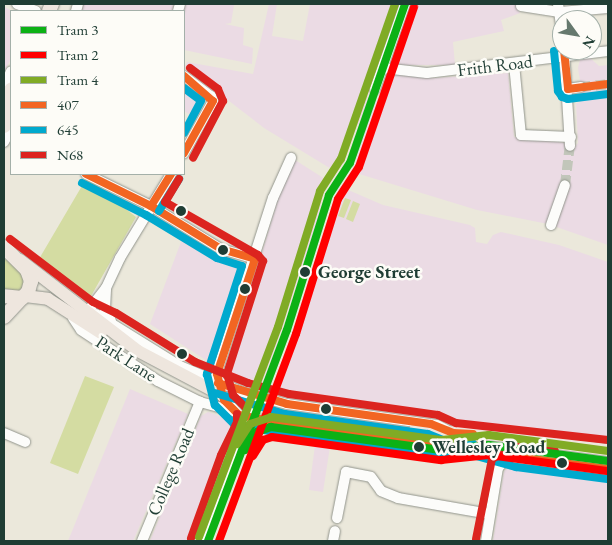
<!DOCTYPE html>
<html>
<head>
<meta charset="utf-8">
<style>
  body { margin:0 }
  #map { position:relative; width:612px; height:545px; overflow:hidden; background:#ebe8db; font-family:"EB Garamond",serif }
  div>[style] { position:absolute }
  .built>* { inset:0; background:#ebdbe4 }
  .green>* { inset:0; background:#d4dca2 }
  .minor-tunnel>* { height:10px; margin-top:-5px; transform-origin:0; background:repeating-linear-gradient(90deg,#c2c6ba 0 10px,transparent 0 15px) }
  .major-tunnel>* { height:12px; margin-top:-6px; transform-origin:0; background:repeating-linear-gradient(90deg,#c2c6ba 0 12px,transparent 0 18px) }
  .roads { filter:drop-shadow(0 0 1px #91948c) drop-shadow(0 0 1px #91948c) }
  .minor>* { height:10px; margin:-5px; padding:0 5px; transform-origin:5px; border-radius:5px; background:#fcfcfa }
  .major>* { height:12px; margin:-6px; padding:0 6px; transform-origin:6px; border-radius:6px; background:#eee6de }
  .highway>* { height:14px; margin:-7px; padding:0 7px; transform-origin:7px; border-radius:7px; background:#eee6de }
  .bus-1>* { height:8px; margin:-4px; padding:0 4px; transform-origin:4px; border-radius:4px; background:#f26522 }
  .bus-2>* { height:8px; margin:-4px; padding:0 4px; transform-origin:4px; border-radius:4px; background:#00a9ce }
  .bus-3>* { height:8px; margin:-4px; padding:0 4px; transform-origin:4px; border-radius:4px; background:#dc241f }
  .tram-1>* { height:8px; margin:-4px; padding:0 4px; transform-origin:4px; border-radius:4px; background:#0cb115 }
  .tram-2>* { height:8px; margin:-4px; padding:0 4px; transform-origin:4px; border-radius:4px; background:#f00 }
  .tram-3>* { height:8px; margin:-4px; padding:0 4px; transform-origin:4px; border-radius:4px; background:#80ab25 }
  .dots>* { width:14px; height:14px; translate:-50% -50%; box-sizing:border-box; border:2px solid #fdfcf7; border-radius:50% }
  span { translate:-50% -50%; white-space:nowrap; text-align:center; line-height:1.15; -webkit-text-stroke:5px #fdfcf7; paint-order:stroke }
  .street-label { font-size:18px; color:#1f3d34 }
  .stop-label { font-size:18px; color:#1f3d34; font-weight:700 }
  .left { translate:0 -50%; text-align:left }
  .frame { position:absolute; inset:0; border:5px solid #1f3d34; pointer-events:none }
  .legend { position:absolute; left:10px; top:10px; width:175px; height:165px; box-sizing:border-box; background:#fdfcf7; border:1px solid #a4b0a9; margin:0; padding:6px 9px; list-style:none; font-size:15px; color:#1f3d34 }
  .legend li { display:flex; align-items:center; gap:10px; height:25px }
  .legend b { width:25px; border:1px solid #a4b0a9 }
  .north { position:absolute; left:552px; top:10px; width:50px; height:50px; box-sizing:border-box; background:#fdfcf7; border:1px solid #a4b0a9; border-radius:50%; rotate:122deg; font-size:14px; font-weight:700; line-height:20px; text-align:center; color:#1f3d34 }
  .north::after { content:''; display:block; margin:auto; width:18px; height:22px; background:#66796e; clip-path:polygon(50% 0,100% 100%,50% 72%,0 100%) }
</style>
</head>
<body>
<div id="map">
  <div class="built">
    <i style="clip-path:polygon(83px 4px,174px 4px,173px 11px,81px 11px)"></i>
    <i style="clip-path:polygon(183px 4px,234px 5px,231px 23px,225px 24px,244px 28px,243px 45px,253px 48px,252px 64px,184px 50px)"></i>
    <i style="clip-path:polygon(269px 4px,277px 4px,272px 36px,303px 41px,310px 4px,398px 4px,388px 22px,360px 125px,351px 123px,336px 169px,328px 167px,264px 128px,185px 67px,187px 62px,253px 74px)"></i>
    <i style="clip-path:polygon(414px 4px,516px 4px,520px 13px,501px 20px,504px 31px,453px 42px,455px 65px,394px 65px,400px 31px)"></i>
    <i style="clip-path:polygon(4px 7px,13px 11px,11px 58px,4px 73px)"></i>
    <i style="clip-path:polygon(589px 57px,599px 66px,608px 65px,608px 245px,548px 224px,477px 210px,356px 173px,354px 167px,370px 111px,394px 74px,435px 78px,508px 73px,514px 137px,566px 143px,575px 147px,578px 143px,576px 103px,579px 103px,578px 94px,582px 93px,578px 68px,580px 60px)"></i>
    <i style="clip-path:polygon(184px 83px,204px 97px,192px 116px,184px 111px)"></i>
    <i style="clip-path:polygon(295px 160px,325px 179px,319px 216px,276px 346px,261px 385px,257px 388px,225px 376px,278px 199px)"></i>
    <i style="clip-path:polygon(339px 186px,383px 205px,470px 225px,475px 228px,476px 242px,487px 244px,493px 235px,501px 232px,559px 245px,608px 262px,608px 441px,278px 395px,275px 392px)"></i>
    <i style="clip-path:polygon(184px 234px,221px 256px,248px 266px,212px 364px,150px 324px)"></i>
    <i style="clip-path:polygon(130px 389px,188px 414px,133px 541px,68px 541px)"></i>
    <i style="clip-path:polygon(208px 412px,227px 419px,233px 436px,194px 541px,150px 541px,201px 416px)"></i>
    <i style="clip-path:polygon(316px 438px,331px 440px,323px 492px,309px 490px)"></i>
    <i style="clip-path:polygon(509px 465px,608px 478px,608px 541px,493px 541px,504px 472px)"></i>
  </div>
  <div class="green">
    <i style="clip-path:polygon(86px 179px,124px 202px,122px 206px,136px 217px,91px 296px,39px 259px)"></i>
    <i style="clip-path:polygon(345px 198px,351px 200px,344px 218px,338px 216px)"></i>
    <i style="clip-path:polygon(353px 201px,360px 204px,353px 222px,346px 219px)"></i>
    <i style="clip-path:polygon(4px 258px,23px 274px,26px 285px,21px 291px,4px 289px)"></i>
    <i style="clip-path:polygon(85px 376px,114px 387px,78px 474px,50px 463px)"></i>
  </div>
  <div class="minor-tunnel">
    <i style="left:581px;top:87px;width:27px;rotate:-6deg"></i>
    <i style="left:565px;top:185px;width:39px;rotate:-83deg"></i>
  </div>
  <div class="major-tunnel">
    <i style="left:211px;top:398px;width:72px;rotate:16.2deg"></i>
  </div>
  <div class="roads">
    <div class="minor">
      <i style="left:17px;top:4px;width:20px;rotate:20deg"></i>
      <i style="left:558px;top:4px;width:30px;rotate:82deg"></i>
      <i style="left:521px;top:6px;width:39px;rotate:9deg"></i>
      <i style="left:560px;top:12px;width:48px;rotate:-4.8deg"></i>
      <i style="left:76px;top:11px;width:7px;rotate:-74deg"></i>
      <i style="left:178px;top:11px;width:7px;rotate:-74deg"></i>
      <i style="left:564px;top:50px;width:96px;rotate:86.4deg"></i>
      <i style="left:514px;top:64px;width:71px;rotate:84.4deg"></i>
      <i style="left:521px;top:135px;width:50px;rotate:2.3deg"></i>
      <i style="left:383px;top:68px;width:44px;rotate:6.5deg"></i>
      <i style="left:427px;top:73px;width:182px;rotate:-6.9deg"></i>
      <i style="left:184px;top:76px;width:34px;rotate:37deg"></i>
      <i style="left:211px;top:96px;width:5px;rotate:68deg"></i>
      <i style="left:213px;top:101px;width:60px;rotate:119.1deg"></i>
      <i style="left:4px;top:87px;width:17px;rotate:-66deg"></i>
      <i style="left:375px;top:89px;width:90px;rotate:-70.6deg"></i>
      <i style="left:568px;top:89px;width:13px;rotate:-9deg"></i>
      <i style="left:4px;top:142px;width:15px;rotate:-62deg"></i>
      <i style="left:86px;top:174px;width:72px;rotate:26.2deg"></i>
      <i style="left:151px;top:206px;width:82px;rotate:31.6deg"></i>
      <i style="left:221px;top:249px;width:35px;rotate:16deg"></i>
      <i style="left:551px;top:225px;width:42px;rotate:-70.7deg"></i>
      <i style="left:88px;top:311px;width:28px;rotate:-52deg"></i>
      <i style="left:96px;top:314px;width:99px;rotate:31.8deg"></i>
      <i style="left:180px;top:366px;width:70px;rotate:22.6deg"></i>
      <i style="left:245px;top:393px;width:43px;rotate:14.7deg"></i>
      <i style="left:287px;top:404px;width:151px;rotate:8deg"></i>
      <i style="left:437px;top:425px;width:13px;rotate:27deg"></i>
      <i style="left:73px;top:318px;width:14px;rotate:56deg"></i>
      <i style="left:81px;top:330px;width:92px;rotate:33.5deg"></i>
      <i style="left:158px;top:381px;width:47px;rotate:26.6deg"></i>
      <i style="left:200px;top:402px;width:35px;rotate:15deg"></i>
      <i style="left:111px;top:321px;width:13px;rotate:-117deg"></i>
      <i style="left:105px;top:309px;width:21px;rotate:-87deg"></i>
      <i style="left:106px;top:288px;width:33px;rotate:-65deg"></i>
      <i style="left:120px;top:258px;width:98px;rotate:-58.7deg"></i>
      <i style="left:247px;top:414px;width:19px;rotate:-69deg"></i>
      <i style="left:239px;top:415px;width:25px;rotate:-132deg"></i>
      <i style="left:222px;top:396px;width:25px;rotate:-102deg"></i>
      <i style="left:217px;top:372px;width:183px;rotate:-72.2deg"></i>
      <i style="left:273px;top:198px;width:44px;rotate:-65.8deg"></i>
      <i style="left:249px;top:418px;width:188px;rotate:8.6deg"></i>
      <i style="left:435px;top:446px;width:14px;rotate:-17deg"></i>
      <i style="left:4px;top:433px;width:23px;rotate:23deg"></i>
      <i style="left:337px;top:518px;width:47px;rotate:-78.9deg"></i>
      <i style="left:346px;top:472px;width:25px;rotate:11deg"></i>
      <i style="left:371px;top:477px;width:17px;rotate:54deg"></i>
      <i style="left:381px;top:491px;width:18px;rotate:22deg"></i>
      <i style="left:398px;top:498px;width:93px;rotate:9.9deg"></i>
      <i style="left:142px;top:541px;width:151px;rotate:-67.4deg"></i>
      <i style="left:200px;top:541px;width:88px;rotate:-70.1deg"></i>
      <i style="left:230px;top:458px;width:44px;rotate:-64.6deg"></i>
      <i style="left:333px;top:541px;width:10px;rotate:-79deg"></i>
      <i style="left:486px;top:541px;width:74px;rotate:-80.7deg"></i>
      <i style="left:498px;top:468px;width:9px;rotate:-49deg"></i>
      <i style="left:504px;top:461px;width:14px;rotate:-17deg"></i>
    </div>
    <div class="major">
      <i style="left:20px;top:260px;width:149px;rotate:37.6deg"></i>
      <i style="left:138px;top:351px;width:86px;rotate:27.8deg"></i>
      <i style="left:25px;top:296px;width:23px;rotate:7deg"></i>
      <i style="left:48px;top:299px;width:63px;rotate:32.7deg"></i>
      <i style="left:280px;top:418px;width:193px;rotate:7.8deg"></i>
      <i style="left:471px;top:444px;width:48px;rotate:15.8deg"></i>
      <i style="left:517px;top:457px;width:92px;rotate:7.5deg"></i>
      <i style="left:415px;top:430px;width:82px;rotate:3.5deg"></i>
      <i style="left:497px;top:435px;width:112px;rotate:7.7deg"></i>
    </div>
    <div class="highway">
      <i style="left:49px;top:11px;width:8px;rotate:-67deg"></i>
      <i style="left:4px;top:105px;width:17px;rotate:-65deg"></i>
      <i style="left:4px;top:126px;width:17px;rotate:-65deg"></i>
      <i style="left:4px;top:247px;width:33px;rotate:45deg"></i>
      <i style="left:27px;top:270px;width:12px;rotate:70deg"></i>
      <i style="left:31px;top:281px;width:11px;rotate:105deg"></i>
      <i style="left:28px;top:292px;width:8px;rotate:135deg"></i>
      <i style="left:22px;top:298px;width:18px;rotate:-174deg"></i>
      <i style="left:4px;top:317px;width:26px;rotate:-47deg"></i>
    </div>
  </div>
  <div class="bus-1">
    <i style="left:564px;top:50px;width:39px;rotate:84deg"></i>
    <i style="left:568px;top:89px;width:40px;rotate:-7.1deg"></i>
    <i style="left:184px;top:76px;width:38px;rotate:41deg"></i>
    <i style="left:213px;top:101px;width:60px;rotate:119.1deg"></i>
    <i style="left:86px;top:174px;width:72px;rotate:26.2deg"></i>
    <i style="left:151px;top:206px;width:82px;rotate:31.6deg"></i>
    <i style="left:221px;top:249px;width:35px;rotate:16deg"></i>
    <i style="left:255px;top:259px;width:121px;rotate:108.3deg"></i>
    <i style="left:217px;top:374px;width:27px;rotate:75deg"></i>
    <i style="left:224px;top:400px;width:21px;rotate:45deg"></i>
    <i style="left:239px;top:415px;width:73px;rotate:11deg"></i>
    <i style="left:311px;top:429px;width:125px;rotate:7.8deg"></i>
    <i style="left:435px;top:446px;width:15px;rotate:-16deg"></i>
    <i style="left:449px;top:442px;width:22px;rotate:5deg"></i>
    <i style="left:471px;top:444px;width:48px;rotate:15.8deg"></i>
    <i style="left:517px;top:457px;width:92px;rotate:7.5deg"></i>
    <i style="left:151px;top:206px;width:38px;rotate:-58deg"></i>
    <i style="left:218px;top:383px;width:72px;rotate:16.9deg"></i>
    <i style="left:287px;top:404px;width:145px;rotate:7.9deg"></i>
    <i style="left:431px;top:424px;width:24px;rotate:22deg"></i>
    <i style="left:453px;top:433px;width:20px;rotate:3deg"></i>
  </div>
  <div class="bus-2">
    <i style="left:554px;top:51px;width:40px;rotate:84.3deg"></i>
    <i style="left:558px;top:91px;width:7px;rotate:56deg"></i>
    <i style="left:562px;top:97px;width:6px;rotate:18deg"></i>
    <i style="left:568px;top:99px;width:40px;rotate:-7.1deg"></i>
    <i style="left:184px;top:88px;width:21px;rotate:37deg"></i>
    <i style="left:201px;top:101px;width:36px;rotate:118deg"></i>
    <i style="left:82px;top:183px;width:72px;rotate:26.6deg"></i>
    <i style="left:146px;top:215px;width:83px;rotate:31.2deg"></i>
    <i style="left:217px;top:258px;width:26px;rotate:18deg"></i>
    <i style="left:242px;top:266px;width:114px;rotate:108deg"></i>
    <i style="left:207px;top:374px;width:32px;rotate:76deg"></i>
    <i style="left:215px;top:405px;width:27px;rotate:45deg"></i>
    <i style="left:234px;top:424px;width:77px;rotate:11.2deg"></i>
    <i style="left:310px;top:439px;width:125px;rotate:7.8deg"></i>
    <i style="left:434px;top:456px;width:16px;rotate:-14deg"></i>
    <i style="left:450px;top:452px;width:19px;rotate:6deg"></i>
    <i style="left:469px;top:454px;width:49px;rotate:15.5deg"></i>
    <i style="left:516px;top:467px;width:92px;rotate:7.5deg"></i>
    <i style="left:159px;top:211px;width:38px;rotate:-58deg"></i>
    <i style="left:215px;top:393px;width:73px;rotate:16.7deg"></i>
    <i style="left:285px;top:414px;width:144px;rotate:8deg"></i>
    <i style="left:428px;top:434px;width:24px;rotate:22deg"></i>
    <i style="left:450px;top:443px;width:23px;rotate:2deg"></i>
  </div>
  <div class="bus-3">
    <i style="left:190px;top:68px;width:35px;rotate:37deg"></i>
    <i style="left:218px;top:89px;width:13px;rotate:67deg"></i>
    <i style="left:223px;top:101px;width:64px;rotate:117.8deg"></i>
    <i style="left:179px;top:179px;width:27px;rotate:121deg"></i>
    <i style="left:165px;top:202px;width:107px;rotate:29.7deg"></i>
    <i style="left:258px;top:255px;width:8px;rotate:50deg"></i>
    <i style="left:263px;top:261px;width:119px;rotate:107.7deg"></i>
    <i style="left:227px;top:374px;width:22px;rotate:74deg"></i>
    <i style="left:233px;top:395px;width:18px;rotate:45deg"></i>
    <i style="left:10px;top:239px;width:104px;rotate:37.2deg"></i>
    <i style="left:93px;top:302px;width:25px;rotate:26deg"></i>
    <i style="left:116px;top:313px;width:93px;rotate:31.8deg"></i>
    <i style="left:195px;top:362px;width:57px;rotate:21.6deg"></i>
    <i style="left:248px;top:383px;width:42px;rotate:15deg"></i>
    <i style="left:289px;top:394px;width:150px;rotate:8deg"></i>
    <i style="left:438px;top:415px;width:20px;rotate:24deg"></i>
    <i style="left:456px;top:423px;width:153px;rotate:6.4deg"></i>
    <i style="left:191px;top:538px;width:88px;rotate:-70.1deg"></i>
    <i style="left:221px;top:455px;width:37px;rotate:-64deg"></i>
    <i style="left:237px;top:422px;width:8px;rotate:-90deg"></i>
    <i style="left:476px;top:539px;width:82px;rotate:-78.7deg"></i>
    <i style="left:492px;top:459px;width:27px;rotate:-27deg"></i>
    <i style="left:516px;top:447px;width:39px;rotate:6deg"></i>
  </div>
  <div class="tram-1">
    <i style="left:245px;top:450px;width:22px;rotate:-56deg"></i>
    <i style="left:257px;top:432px;width:15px;rotate:-20deg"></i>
    <i style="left:271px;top:427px;width:173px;rotate:7.7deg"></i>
    <i style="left:442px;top:450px;width:47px;rotate:-6.1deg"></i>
    <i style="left:489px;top:445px;width:120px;rotate:7.7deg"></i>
    <i style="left:208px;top:541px;width:225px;rotate:-69.5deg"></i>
    <i style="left:287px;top:330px;width:141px;rotate:-72.7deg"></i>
    <i style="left:329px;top:195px;width:38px;rotate:-57deg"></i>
    <i style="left:350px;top:163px;width:168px;rotate:-70.9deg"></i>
  </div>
  <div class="tram-2">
    <i style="left:253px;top:456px;width:19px;rotate:-58deg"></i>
    <i style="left:263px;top:440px;width:9px;rotate:-18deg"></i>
    <i style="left:272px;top:437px;width:171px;rotate:7.8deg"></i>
    <i style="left:441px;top:460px;width:48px;rotate:-5.9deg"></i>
    <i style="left:489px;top:455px;width:119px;rotate:7.7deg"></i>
    <i style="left:219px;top:541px;width:221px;rotate:-69.6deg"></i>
    <i style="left:296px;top:334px;width:141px;rotate:-72.7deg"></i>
    <i style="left:338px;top:199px;width:38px;rotate:-57deg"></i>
    <i style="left:359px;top:167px;width:169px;rotate:-71deg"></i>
  </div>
  <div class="tram-3">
    <i style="left:237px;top:444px;width:24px;rotate:-57deg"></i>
    <i style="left:250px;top:424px;width:22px;rotate:-18deg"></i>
    <i style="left:271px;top:417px;width:173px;rotate:7.7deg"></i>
    <i style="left:442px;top:440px;width:47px;rotate:-6.1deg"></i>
    <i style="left:489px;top:435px;width:120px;rotate:7.7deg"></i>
    <i style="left:199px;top:537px;width:224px;rotate:-69.4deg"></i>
    <i style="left:278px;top:327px;width:142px;rotate:-72.8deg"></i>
    <i style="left:320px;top:191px;width:38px;rotate:-57deg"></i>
    <i style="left:341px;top:159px;width:164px;rotate:-70.8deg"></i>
  </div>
  <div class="dots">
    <i style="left:181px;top:211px;background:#1f3d34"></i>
    <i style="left:223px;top:250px;background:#1f3d34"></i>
    <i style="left:305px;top:272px;background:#1f3d34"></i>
    <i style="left:245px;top:289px;background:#1f3d34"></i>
    <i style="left:182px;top:354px;background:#1f3d34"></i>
    <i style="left:326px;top:409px;background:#1f3d34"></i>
    <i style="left:419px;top:447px;background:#1f3d34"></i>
    <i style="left:562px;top:463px;background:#1f3d34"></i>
  </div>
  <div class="street-label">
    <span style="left:495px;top:66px;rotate:-7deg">Frith Road</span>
    <span style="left:126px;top:359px;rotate:33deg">Park Lane</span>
    <span style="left:171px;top:472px;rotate:-67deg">College Road</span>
  </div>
  <div class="stop-label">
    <span class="left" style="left:318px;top:272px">George Street</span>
    <span class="left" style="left:432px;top:447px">Wellesley Road</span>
  </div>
  <div class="frame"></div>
  <ul class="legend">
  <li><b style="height:6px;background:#0cb115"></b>Tram 3</li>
  <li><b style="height:6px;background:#f00"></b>Tram 2</li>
  <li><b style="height:6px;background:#80ab25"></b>Tram 4</li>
  <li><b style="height:6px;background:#f26522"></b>407</li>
  <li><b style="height:6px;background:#00a9ce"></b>645</li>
  <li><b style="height:6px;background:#dc241f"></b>N68</li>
  </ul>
  <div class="north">N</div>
</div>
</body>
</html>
